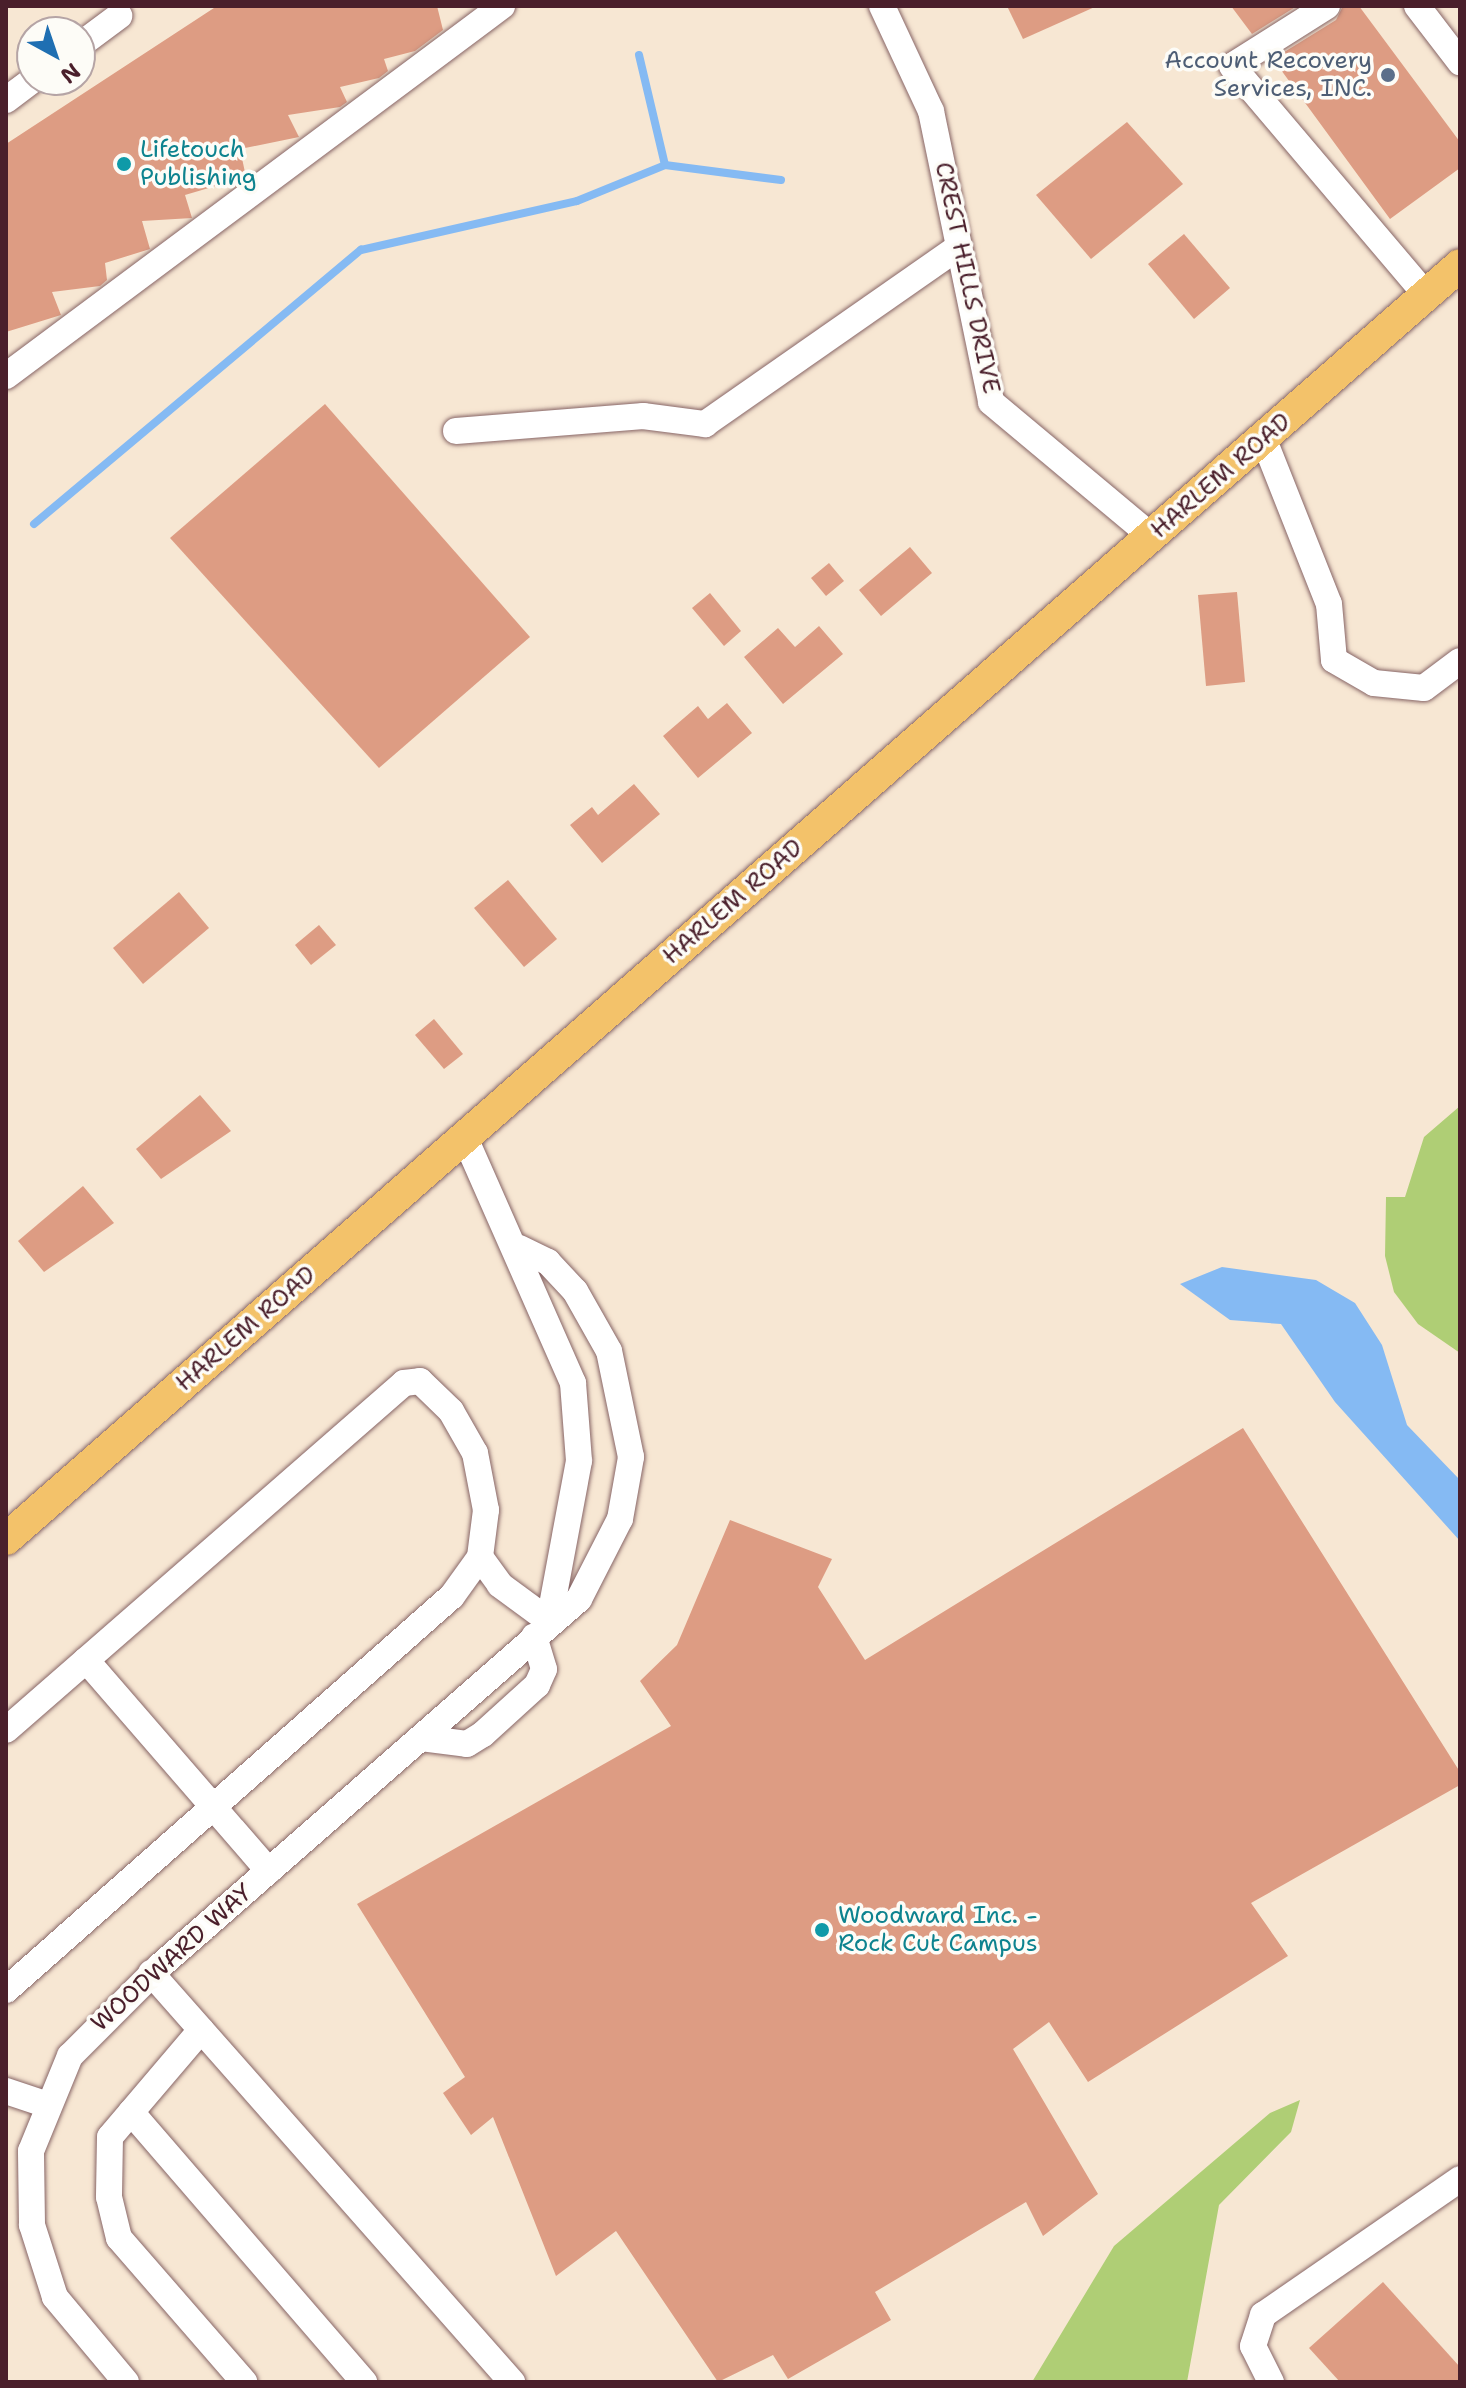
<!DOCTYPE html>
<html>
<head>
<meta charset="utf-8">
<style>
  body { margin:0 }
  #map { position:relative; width:1466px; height:2388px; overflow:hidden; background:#f7e7d3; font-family:"Shantell Sans",sans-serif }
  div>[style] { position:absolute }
  .green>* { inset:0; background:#afce75 }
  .water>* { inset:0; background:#85baf3 }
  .stream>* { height:8px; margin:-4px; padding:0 4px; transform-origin:4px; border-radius:4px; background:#85baf3 }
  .building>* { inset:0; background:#dd9c83 }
  .roads { filter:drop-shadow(0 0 2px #876566) drop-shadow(0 0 2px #876566) }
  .minor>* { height:26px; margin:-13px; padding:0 13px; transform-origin:13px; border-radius:13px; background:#fff }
  .major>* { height:32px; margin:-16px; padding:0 16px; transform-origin:16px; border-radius:16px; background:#f3c26a }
  .dots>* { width:22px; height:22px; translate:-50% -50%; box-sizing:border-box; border:4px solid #fdfcf7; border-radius:50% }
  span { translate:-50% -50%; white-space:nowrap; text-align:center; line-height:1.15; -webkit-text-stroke:7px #fdfcf7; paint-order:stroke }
  .service-label { font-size:24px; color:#4e5e75 }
  .right { translate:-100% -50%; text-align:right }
  .culture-label { font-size:24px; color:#0d838f }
  .left { translate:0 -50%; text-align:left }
  .street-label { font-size:24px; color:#4a1f2b }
  .frame { position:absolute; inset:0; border:8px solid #4a1f2b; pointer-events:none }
  .north { position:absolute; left:16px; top:16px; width:80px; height:80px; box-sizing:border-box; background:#fdfcf7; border:2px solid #b5a4a5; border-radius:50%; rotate:140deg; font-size:22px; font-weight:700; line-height:32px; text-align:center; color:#4a1f2b }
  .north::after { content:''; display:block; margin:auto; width:28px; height:36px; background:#1f6fb2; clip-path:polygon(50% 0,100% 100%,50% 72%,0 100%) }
</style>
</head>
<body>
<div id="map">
  <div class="green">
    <i style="clip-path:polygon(1460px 1106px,1460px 1353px,1418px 1324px,1394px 1292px,1385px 1256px,1386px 1197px,1405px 1197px,1424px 1137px)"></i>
    <i style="clip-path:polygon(1300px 2100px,1291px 2132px,1219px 2205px,1187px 2382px,1032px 2382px,1114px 2246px,1270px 2113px)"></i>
  </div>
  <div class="water">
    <i style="clip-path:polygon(1222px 1267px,1316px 1280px,1355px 1303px,1382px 1345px,1407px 1425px,1460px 1480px,1460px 1541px,1335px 1402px,1281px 1324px,1230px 1320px,1180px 1284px)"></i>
  </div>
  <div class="stream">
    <i style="left:639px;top:55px;width:113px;rotate:76.7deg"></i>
    <i style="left:34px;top:524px;width:427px;rotate:-40deg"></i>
    <i style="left:361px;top:250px;width:221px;rotate:-12.8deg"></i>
    <i style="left:577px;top:201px;width:95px;rotate:-22.2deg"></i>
    <i style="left:665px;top:165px;width:117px;rotate:7.4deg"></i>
  </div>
  <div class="building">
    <i style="clip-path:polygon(217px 6px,437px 6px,443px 30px,415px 51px,384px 59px,388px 71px,379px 78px,340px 87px,347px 102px,340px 107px,288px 115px,299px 137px,240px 149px,246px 177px,185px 195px,192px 218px,142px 221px,150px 249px,105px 263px,107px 280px,100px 286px,52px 292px,61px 315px,6px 332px,6px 144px)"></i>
    <i style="clip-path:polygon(1007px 6px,1097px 6px,1023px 39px)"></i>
    <i style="clip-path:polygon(1231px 6px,1297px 6px,1252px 34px)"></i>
    <i style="clip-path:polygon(1343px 6px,1359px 6px,1460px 142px,1460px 168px,1390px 219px,1273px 59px,1336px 20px)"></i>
    <i style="clip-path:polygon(1127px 122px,1183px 184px,1091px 259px,1036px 195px)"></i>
    <i style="clip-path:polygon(1184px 234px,1230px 288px,1194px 319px,1148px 264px)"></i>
    <i style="clip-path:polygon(325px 404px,530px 637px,379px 768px,170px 538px)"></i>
    <i style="clip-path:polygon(910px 547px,932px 573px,881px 616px,859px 590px)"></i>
    <i style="clip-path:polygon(829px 563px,844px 581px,826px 596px,811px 578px)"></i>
    <i style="clip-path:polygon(1237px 592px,1245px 682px,1206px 686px,1198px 595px)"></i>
    <i style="clip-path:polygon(710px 593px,741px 631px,724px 646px,692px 608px)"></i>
    <i style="clip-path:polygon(819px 626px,843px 654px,783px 704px,744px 657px,778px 628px,795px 647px)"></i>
    <i style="clip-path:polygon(727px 703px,752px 733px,698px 778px,663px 736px,698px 706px,708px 719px)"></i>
    <i style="clip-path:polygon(634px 784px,660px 814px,602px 863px,570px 825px,592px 807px,598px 815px)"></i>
    <i style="clip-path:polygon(508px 880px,557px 939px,524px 967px,474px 908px)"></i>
    <i style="clip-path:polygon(179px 892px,209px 928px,143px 984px,113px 948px)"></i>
    <i style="clip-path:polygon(319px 925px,336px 945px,311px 965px,295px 945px)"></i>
    <i style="clip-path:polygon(434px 1019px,463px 1054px,444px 1069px,415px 1035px)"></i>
    <i style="clip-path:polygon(200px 1095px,231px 1131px,161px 1179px,136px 1149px)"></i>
    <i style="clip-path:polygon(83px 1186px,114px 1223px,44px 1272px,18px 1241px)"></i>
    <i style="clip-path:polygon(1243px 1428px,1460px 1772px,1460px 1785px,1251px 1903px,1288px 1956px,1088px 2082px,1049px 2022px,1013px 2049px,1098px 2194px,1043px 2236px,1026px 2202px,875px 2292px,891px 2320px,788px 2379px,773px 2355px,718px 2382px,616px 2231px,556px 2276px,493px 2117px,471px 2135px,443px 2093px,465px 2077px,357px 1904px,671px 1726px,640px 1681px,677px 1645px,730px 1520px,832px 1559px,818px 1587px,865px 1660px)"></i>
    <i style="clip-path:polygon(1383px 2282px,1460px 2367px,1460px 2382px,1340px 2382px,1309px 2348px)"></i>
  </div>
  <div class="roads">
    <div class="minor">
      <i style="left:882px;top:6px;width:116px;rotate:65deg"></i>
      <i style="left:931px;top:111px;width:297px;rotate:78.3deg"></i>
      <i style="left:991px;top:402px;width:209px;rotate:39.9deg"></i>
      <i style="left:1327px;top:6px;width:112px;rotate:147.7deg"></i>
      <i style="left:1232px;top:66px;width:300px;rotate:49.7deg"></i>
      <i style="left:1417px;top:6px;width:71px;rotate:52.5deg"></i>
      <i style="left:80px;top:45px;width:49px;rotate:-36.6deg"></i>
      <i style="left:6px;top:100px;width:34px;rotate:-37deg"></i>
      <i style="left:6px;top:376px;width:619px;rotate:-36.72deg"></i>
      <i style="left:456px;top:431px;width:188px;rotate:-4.6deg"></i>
      <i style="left:643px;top:416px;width:63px;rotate:7.4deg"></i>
      <i style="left:705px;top:424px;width:310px;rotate:-34.9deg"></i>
      <i style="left:1264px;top:440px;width:176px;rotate:68.4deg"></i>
      <i style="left:1329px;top:604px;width:56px;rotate:84.9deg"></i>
      <i style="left:1334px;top:660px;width:46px;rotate:29.9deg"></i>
      <i style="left:1374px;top:683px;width:50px;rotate:5.7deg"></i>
      <i style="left:1424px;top:688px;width:45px;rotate:-36.9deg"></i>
      <i style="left:465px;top:1138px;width:268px;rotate:66.2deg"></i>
      <i style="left:573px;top:1383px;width:78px;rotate:85.6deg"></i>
      <i style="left:579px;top:1461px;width:163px;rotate:100.6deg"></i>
      <i style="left:86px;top:1660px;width:279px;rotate:49.1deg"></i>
      <i style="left:6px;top:1730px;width:528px;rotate:-41.08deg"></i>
      <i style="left:404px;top:1383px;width:16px;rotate:-7deg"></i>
      <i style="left:420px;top:1381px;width:43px;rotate:44.1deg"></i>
      <i style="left:451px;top:1411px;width:48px;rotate:60.3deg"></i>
      <i style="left:475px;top:1453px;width:58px;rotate:79.1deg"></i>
      <i style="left:486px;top:1510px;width:47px;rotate:97.3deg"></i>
      <i style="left:480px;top:1557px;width:34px;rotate:54deg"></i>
      <i style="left:500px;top:1585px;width:61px;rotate:36.3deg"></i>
      <i style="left:421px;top:1738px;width:46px;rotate:7.4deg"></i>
      <i style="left:467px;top:1744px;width:19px;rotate:-32deg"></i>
      <i style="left:483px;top:1734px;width:73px;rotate:-42.2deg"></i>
      <i style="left:537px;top:1685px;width:17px;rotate:-66deg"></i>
      <i style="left:544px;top:1669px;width:34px;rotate:-107deg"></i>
      <i style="left:151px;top:1973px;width:546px;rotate:48.57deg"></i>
      <i style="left:6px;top:1990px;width:595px;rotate:-41.46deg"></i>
      <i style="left:452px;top:1596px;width:48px;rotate:-54.3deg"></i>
      <i style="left:201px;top:2030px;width:140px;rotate:130.4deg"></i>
      <i style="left:110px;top:2137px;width:60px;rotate:91deg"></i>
      <i style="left:109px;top:2197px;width:42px;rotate:76.3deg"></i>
      <i style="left:119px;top:2238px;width:191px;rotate:49deg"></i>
      <i style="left:6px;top:2091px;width:41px;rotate:18.4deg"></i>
      <i style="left:131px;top:2112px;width:357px;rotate:49.2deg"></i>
      <i style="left:126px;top:2382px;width:111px;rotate:-129.9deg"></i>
      <i style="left:55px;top:2297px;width:76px;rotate:-107.7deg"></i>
      <i style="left:32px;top:2225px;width:74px;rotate:-90.8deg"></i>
      <i style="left:31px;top:2151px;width:103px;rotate:-67.7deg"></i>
      <i style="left:70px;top:2056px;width:127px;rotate:-45deg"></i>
      <i style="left:160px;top:1966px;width:557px;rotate:-41.21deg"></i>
      <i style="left:579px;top:1599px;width:90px;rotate:-62.9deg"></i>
      <i style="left:620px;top:1519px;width:63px;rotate:-79.9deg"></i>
      <i style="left:631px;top:1457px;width:108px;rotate:-101.7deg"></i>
      <i style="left:609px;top:1351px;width:69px;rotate:-119.5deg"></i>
      <i style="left:575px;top:1291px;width:40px;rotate:-133deg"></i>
      <i style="left:548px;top:1262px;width:32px;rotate:-154deg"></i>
      <i style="left:1271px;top:2382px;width:40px;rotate:-116.6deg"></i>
      <i style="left:1253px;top:2346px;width:33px;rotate:-72deg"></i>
      <i style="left:1263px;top:2315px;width:239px;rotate:-34.6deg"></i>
    </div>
    <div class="major">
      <i style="left:6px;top:1539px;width:1933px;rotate:-41.22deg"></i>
    </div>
  </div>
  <div class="dots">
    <i style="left:1388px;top:75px;background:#5c6f8a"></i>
    <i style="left:124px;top:164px;background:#0f9aa8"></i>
    <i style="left:822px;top:1930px;background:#0f9aa8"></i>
  </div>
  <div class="service-label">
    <span class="right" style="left:1372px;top:75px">Account Recovery<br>Services, INC.</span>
  </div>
  <div class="culture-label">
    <span class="left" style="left:140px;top:164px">Lifetouch<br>Publishing</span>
    <span class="left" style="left:838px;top:1930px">Woodward Inc. -<br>Rock Cut Campus</span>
  </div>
  <div class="street-label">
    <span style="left:967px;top:278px;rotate:78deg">CREST HILLS DRIVE</span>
    <span style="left:1221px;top:476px;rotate:-41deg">HARLEM ROAD</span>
    <span style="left:733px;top:902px;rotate:-41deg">HARLEM ROAD</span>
    <span style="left:246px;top:1329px;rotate:-41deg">HARLEM ROAD</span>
    <span style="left:172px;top:1958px;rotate:-42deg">WOODWARD WAY</span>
  </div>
  <div class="frame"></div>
  <div class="north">N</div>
</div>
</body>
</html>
